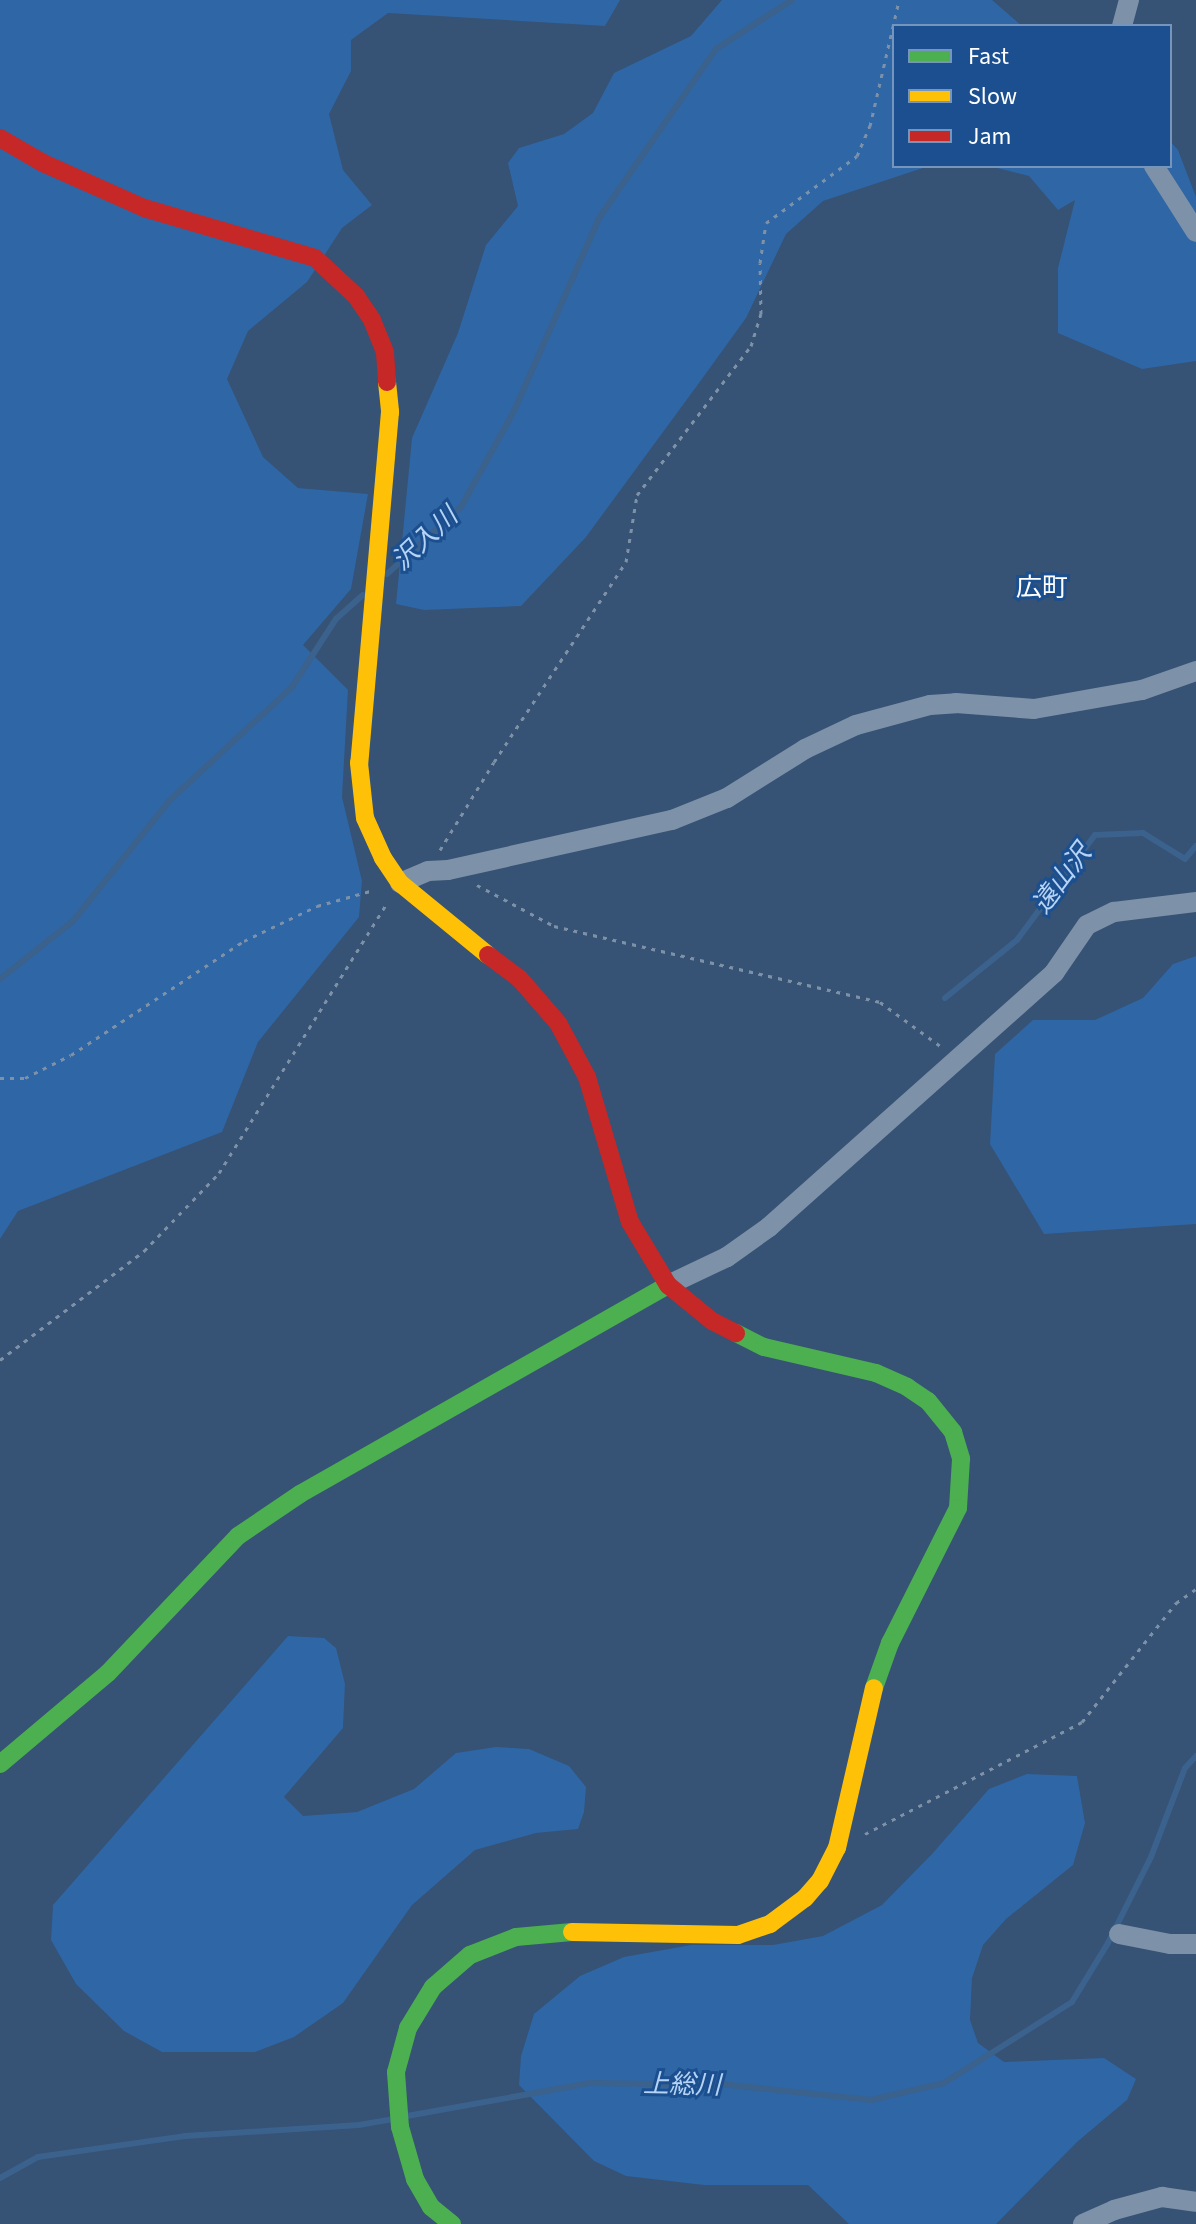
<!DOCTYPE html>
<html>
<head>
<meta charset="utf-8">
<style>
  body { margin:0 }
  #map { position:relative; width:1196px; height:2224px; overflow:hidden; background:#365274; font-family:"Source Sans 3","Noto Sans JP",sans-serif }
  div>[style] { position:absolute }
  .green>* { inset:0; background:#2f66a5 }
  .stream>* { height:6px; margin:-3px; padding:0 3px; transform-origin:3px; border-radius:3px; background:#3b618d }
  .path>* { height:3px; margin-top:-1.5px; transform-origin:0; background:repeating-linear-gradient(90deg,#7d92a8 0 4px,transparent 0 10px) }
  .street>* { height:20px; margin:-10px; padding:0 10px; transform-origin:10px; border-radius:10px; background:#7d92a8 }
  .fast>* { height:18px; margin:-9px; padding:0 9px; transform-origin:9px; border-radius:9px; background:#4caf50 }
  .slow>* { height:18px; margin:-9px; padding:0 9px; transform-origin:9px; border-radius:9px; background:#ffc107 }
  .jam>* { height:18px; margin:-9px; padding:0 9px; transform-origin:9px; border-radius:9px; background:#c62828 }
  span { translate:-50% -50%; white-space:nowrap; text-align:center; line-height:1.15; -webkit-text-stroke:6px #1b4f8f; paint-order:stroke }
  .water-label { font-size:26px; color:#b5d3f5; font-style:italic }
  .neighbourhood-label { font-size:26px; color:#fff }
  .legend { position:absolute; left:892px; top:24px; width:280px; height:144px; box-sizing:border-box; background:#1b4f8f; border:2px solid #7695bc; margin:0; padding:10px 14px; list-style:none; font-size:24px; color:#fff }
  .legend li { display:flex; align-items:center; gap:16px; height:40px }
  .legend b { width:40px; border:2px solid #7695bc }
</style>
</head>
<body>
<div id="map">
  <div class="green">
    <i style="clip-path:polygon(0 0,620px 0,605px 26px,388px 13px,351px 40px,351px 71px,329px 114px,343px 170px,372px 205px,342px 228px,307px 282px,248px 331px,227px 379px,263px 457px,298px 488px,368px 494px,351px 589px,303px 645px,348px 690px,342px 797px,362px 881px,359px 917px,258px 1042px,222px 1132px,18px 1211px,0 1239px)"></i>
    <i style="clip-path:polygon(722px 0,992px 0,1022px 26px,894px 26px,894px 166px,929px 166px,823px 201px,786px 234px,746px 318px,699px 383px,586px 537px,521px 606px,424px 610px,396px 604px,412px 438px,458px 333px,486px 245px,518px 206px,508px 163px,519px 148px,564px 134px,593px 113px,614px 73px,691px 36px)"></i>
    <i style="clip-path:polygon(1170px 141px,1178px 150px,1196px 197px,1196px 361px,1142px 369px,1058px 333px,1058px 268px,1075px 200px,1058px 210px,1029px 176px,989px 166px,1170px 166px)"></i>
    <i style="clip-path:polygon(1196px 956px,1196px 1224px,1044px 1234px,990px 1144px,995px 1054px,1033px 1020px,1095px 1020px,1143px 998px,1173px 964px)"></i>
    <i style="clip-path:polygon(288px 1636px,324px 1638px,336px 1648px,345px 1684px,343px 1728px,284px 1797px,303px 1816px,357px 1812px,414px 1789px,456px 1753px,496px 1747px,529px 1749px,569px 1766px,586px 1787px,584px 1812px,578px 1829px,536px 1833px,475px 1850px,412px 1905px,343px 2003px,294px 2037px,255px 2052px,162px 2052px,124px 2031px,76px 1984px,51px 1940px,53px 1905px)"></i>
    <i style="clip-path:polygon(1027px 1774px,1077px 1776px,1085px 1823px,1073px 1865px,1006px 1919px,983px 1945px,972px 1978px,970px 2020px,978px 2043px,1004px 2062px,1104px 2058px,1136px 2079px,1127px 2100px,1077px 2142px,996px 2224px,849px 2224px,808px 2185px,704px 2185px,626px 2176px,594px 2161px,519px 2085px,521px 2056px,534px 2014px,580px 1976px,624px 1957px,691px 1945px,773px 1945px,823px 1936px,882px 1905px,932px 1854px,989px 1789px)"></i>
  </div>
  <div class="stream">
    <i style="left:387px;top:574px;width:100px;rotate:-42.2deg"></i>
    <i style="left:461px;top:507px;width:110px;rotate:-61.1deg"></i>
    <i style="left:514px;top:411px;width:211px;rotate:-66.2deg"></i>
    <i style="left:599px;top:218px;width:206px;rotate:-55.3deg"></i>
    <i style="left:716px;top:49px;width:90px;rotate:-32.8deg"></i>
    <i style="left:0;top:979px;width:93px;rotate:-38.5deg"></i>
    <i style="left:73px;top:921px;width:154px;rotate:-51.3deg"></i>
    <i style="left:169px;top:801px;width:168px;rotate:-42.8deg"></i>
    <i style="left:292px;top:687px;width:81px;rotate:-57.1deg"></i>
    <i style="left:336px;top:619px;width:36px;rotate:-42deg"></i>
    <i style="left:945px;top:998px;width:92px;rotate:-38.9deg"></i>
    <i style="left:1017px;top:940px;width:131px;rotate:-53.4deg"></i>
    <i style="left:1095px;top:835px;width:48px;rotate:-2.4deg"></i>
    <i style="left:1143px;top:833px;width:49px;rotate:31.8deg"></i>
    <i style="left:1185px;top:859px;width:17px;rotate:-50deg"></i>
    <i style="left:407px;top:2116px;width:186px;rotate:-10.2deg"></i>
    <i style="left:590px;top:2083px;width:140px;rotate:0.8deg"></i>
    <i style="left:730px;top:2085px;width:142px;rotate:6.1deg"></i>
    <i style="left:871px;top:2100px;width:75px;rotate:-13.1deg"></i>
    <i style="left:944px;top:2083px;width:151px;rotate:-32.3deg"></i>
    <i style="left:1072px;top:2002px;width:69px;rotate:-58.6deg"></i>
    <i style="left:1108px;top:1943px;width:96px;rotate:-63.4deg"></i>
    <i style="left:1151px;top:1857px;width:95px;rotate:-69.1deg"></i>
    <i style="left:1185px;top:1768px;width:16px;rotate:-47deg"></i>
    <i style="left:0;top:2178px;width:43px;rotate:-28.9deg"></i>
    <i style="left:38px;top:2157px;width:148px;rotate:-8.1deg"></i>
    <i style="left:185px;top:2136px;width:174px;rotate:-3.6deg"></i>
    <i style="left:359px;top:2125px;width:34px;rotate:-10deg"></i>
  </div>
  <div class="path">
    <i style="left:440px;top:850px;width:103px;rotate:-58.5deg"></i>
    <i style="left:494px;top:762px;width:240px;rotate:-56.6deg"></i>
    <i style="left:626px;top:562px;width:68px;rotate:-80.7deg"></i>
    <i style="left:637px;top:495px;width:188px;rotate:-52.6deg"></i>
    <i style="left:751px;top:346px;width:34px;rotate:-73deg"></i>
    <i style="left:761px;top:314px;width:51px;rotate:-91.1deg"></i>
    <i style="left:760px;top:263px;width:40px;rotate:-81.5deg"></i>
    <i style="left:766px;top:223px;width:113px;rotate:-36.4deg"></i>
    <i style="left:857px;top:156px;width:33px;rotate:-67deg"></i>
    <i style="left:870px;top:126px;width:129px;rotate:-77deg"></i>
    <i style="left:477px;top:885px;width:87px;rotate:28deg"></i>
    <i style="left:554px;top:926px;width:335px;rotate:13.1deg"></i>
    <i style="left:880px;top:1002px;width:78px;rotate:36.1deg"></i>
    <i style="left:0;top:1078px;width:25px"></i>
    <i style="left:25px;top:1078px;width:51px;rotate:-26.6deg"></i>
    <i style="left:71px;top:1055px;width:207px;rotate:-33.4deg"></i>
    <i style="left:244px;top:941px;width:81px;rotate:-25.6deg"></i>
    <i style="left:317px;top:906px;width:59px;rotate:-15.7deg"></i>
    <i style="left:0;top:1360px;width:181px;rotate:-37.1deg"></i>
    <i style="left:144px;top:1251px;width:108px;rotate:-46.1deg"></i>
    <i style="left:219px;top:1173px;width:318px;rotate:-58.1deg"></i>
    <i style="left:865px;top:1834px;width:244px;rotate:-27.3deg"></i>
    <i style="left:1082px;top:1722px;width:152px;rotate:-51.7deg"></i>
    <i style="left:1176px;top:1603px;width:24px;rotate:-35deg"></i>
  </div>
  <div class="street">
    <i style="left:1122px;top:26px;width:27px;rotate:-75deg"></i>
    <i style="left:1154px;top:166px;width:78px;rotate:57.5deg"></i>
    <i style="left:400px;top:883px;width:30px;rotate:-23deg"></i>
    <i style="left:428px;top:871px;width:20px;rotate:-3deg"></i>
    <i style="left:448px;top:870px;width:230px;rotate:-12.6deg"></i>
    <i style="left:672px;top:820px;width:59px;rotate:-21.8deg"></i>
    <i style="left:727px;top:798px;width:92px;rotate:-32.1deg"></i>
    <i style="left:805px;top:749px;width:56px;rotate:-25.2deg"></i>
    <i style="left:856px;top:725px;width:77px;rotate:-15.1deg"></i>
    <i style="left:930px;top:705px;width:26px;rotate:-4deg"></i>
    <i style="left:956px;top:703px;width:78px;rotate:4.4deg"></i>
    <i style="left:1034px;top:709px;width:110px;rotate:-10deg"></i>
    <i style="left:1142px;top:690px;width:57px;rotate:-19.4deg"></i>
    <i style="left:668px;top:1285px;width:65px;rotate:-25.4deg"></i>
    <i style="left:727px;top:1257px;width:52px;rotate:-35.5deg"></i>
    <i style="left:769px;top:1227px;width:382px;rotate:-41.7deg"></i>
    <i style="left:1054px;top:973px;width:58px;rotate:-55.5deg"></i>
    <i style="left:1087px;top:925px;width:30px;rotate:-26deg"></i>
    <i style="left:1114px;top:912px;width:83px;rotate:-7deg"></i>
    <i style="left:1119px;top:1934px;width:52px;rotate:11.1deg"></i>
    <i style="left:1170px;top:1944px;width:26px"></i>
    <i style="left:1083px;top:2224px;width:34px;rotate:-24deg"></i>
    <i style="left:1114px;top:2210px;width:50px;rotate:-15.2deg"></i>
    <i style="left:1162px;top:2197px;width:34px;rotate:8deg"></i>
  </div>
  <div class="fast">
    <i style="left:736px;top:1333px;width:31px;rotate:27deg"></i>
    <i style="left:764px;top:1347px;width:115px;rotate:13.1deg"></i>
    <i style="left:876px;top:1373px;width:34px;rotate:24deg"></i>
    <i style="left:907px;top:1387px;width:25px;rotate:34deg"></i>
    <i style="left:928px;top:1401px;width:40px;rotate:51deg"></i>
    <i style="left:953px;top:1432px;width:28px;rotate:73deg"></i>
    <i style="left:961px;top:1459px;width:49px;rotate:93.5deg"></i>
    <i style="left:958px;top:1508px;width:151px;rotate:116.7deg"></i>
    <i style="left:890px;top:1643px;width:48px;rotate:109.6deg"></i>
    <i style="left:0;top:1764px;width:141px;rotate:-40.1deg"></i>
    <i style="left:108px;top:1673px;width:189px;rotate:-46.5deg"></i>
    <i style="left:238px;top:1536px;width:75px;rotate:-34.1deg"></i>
    <i style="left:300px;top:1494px;width:423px;rotate:-29.6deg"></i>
    <i style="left:452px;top:2224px;width:27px;rotate:-141deg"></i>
    <i style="left:431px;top:2207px;width:32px;rotate:-120deg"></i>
    <i style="left:415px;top:2179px;width:54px;rotate:-106.1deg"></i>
    <i style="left:400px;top:2127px;width:55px;rotate:-94.2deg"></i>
    <i style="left:396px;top:2072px;width:46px;rotate:-74.7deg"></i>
    <i style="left:408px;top:2028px;width:48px;rotate:-58.6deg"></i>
    <i style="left:433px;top:1987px;width:49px;rotate:-40.9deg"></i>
    <i style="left:470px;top:1955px;width:49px;rotate:-21.4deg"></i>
    <i style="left:516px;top:1937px;width:56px;rotate:-5.1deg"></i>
  </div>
  <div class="slow">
    <i style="left:387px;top:382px;width:30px;rotate:84deg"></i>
    <i style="left:390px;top:412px;width:352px;rotate:95deg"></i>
    <i style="left:359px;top:763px;width:55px;rotate:83.8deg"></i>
    <i style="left:365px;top:818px;width:44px;rotate:65.8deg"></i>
    <i style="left:383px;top:858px;width:30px;rotate:56deg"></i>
    <i style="left:400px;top:883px;width:114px;rotate:39.3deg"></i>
    <i style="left:572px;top:1932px;width:166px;rotate:1deg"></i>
    <i style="left:738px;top:1935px;width:34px;rotate:-19deg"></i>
    <i style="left:770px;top:1924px;width:44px;rotate:-36.6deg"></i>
    <i style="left:805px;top:1898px;width:23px;rotate:-49deg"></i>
    <i style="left:820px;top:1881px;width:37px;rotate:-63deg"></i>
    <i style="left:837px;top:1848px;width:164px;rotate:-77deg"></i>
  </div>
  <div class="jam">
    <i style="left:0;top:138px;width:50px;rotate:30.2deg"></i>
    <i style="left:43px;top:163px;width:111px;rotate:24deg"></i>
    <i style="left:144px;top:208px;width:178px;rotate:16.3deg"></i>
    <i style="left:315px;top:258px;width:56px;rotate:42.8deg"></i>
    <i style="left:356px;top:296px;width:29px;rotate:56deg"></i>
    <i style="left:372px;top:320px;width:35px;rotate:68deg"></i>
    <i style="left:385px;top:353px;width:29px;rotate:86deg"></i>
    <i style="left:488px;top:955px;width:39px;rotate:37deg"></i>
    <i style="left:519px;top:978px;width:60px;rotate:49.1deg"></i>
    <i style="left:558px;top:1023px;width:61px;rotate:61.8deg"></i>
    <i style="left:587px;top:1077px;width:151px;rotate:73.5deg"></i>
    <i style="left:630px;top:1222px;width:74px;rotate:58.9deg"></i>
    <i style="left:668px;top:1285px;width:57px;rotate:39.3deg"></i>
    <i style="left:712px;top:1321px;width:27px;rotate:27deg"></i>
  </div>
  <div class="water-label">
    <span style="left:425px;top:539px;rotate:-43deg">沢入川</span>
    <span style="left:1062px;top:879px;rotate:-53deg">遠山沢</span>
    <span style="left:682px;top:2085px;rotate:1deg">上総川</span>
  </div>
  <div class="neighbourhood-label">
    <span style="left:1042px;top:588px">広町</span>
  </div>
  <ul class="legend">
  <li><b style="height:10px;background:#4caf50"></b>Fast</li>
  <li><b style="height:10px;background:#ffc107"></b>Slow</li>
  <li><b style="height:10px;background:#c62828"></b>Jam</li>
  </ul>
</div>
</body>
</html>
